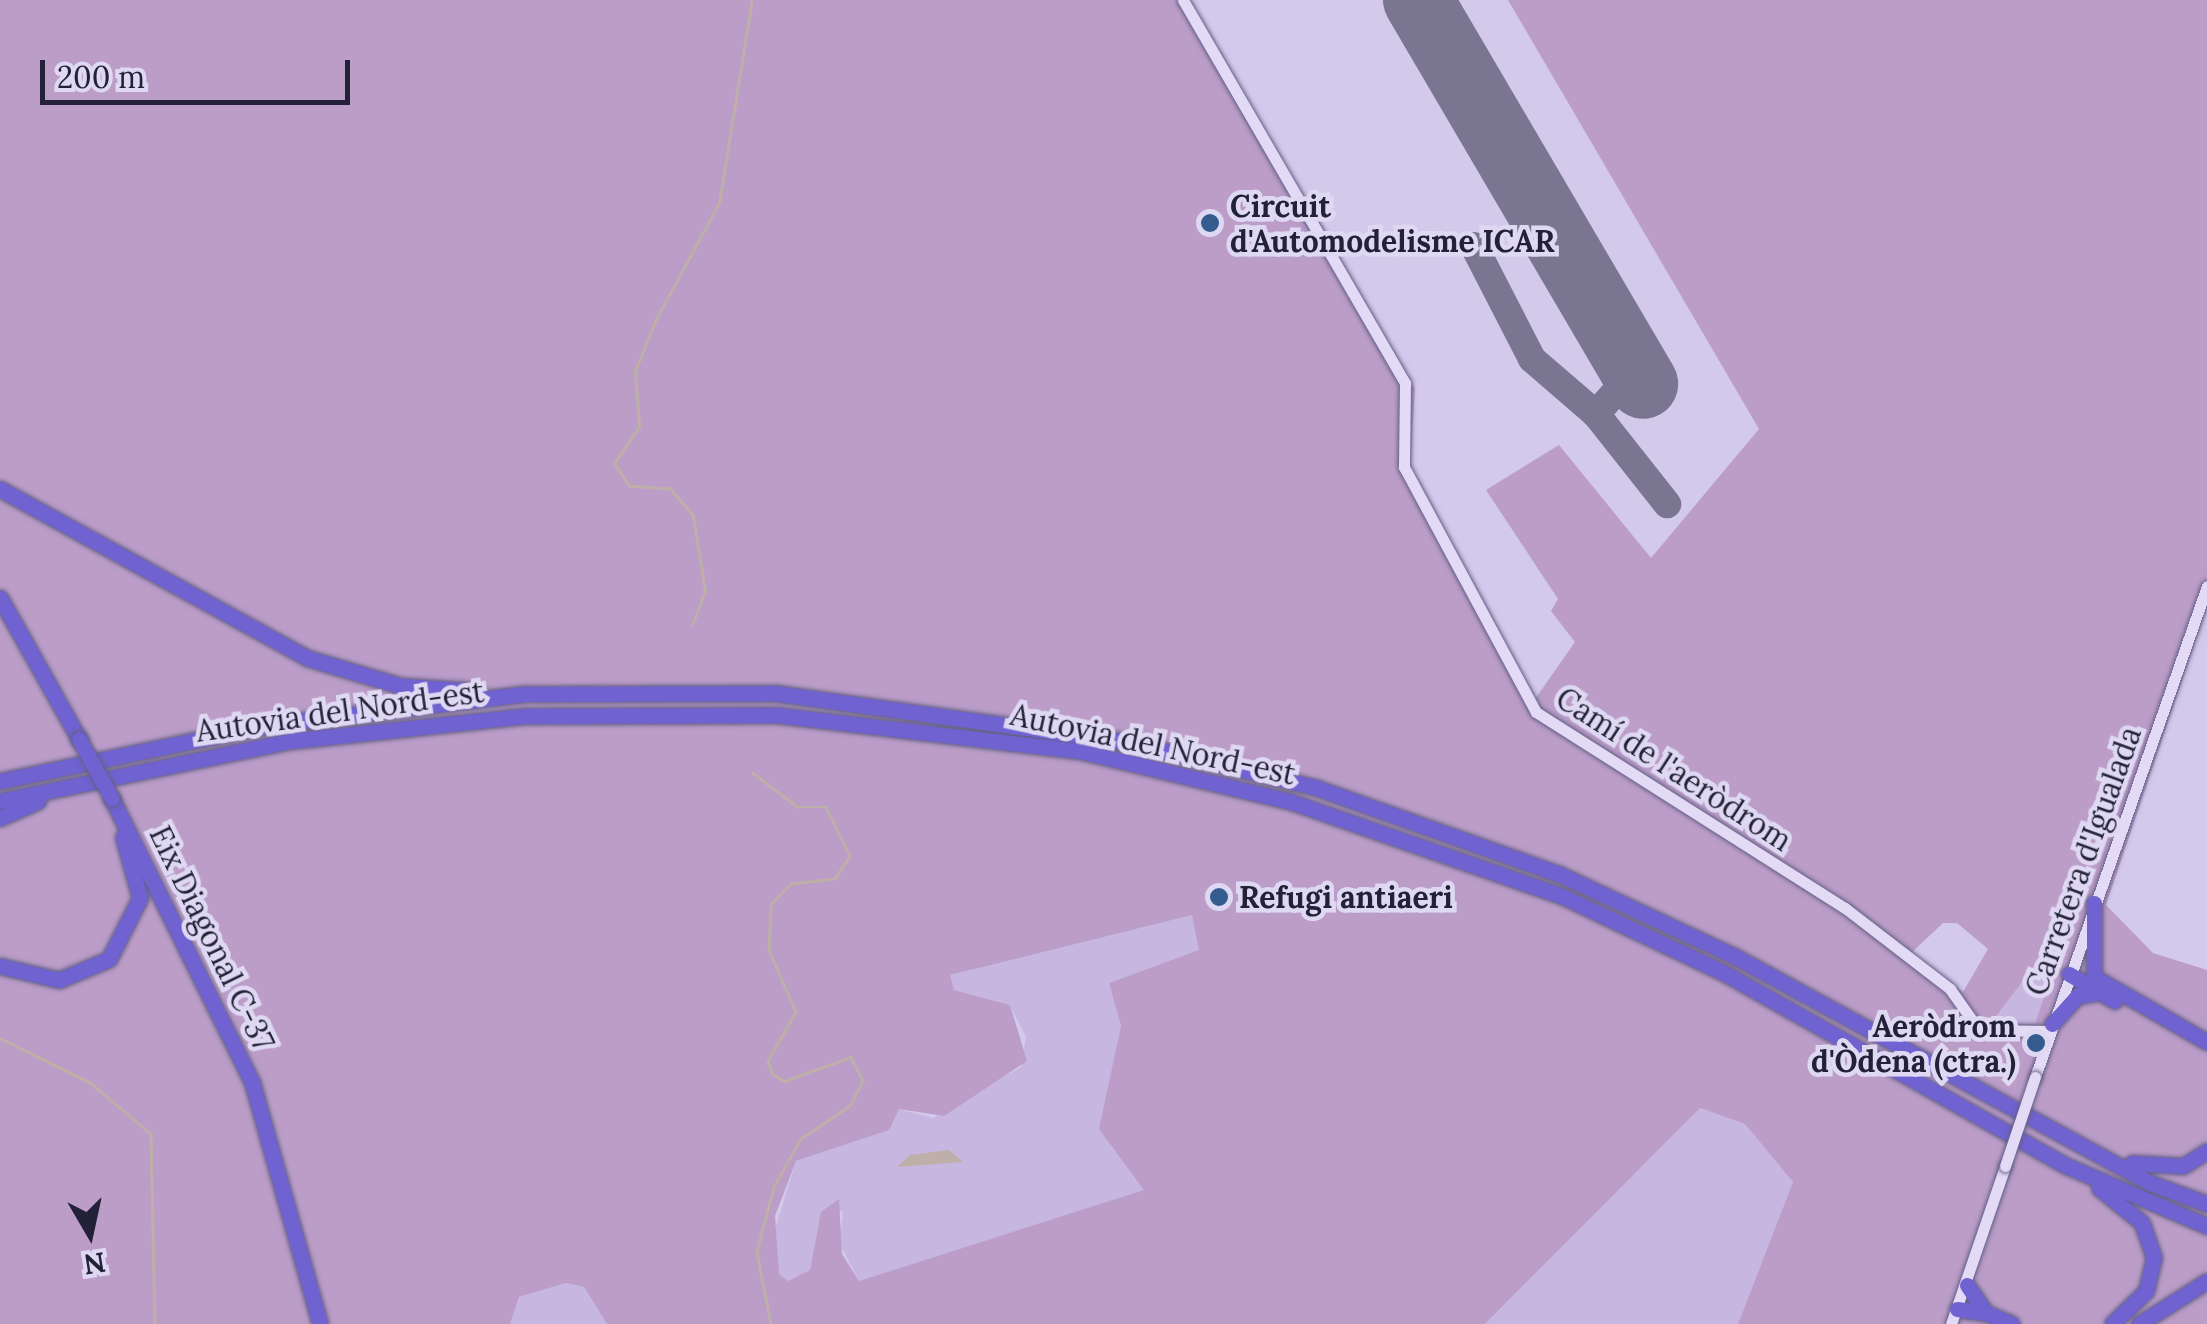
<!DOCTYPE html>
<html>
<head>
<meta charset="utf-8">
<style>
  body { margin:0 }
  #map { position:relative; width:2207px; height:1324px; overflow:hidden; background:#d2c9eb; font-family:Lora,serif }
  div>[style] { position:absolute }
  .farmland>* { inset:0; background:#c7b7e0 }
  .green>* { inset:0; background:#bb9dc8 }
  .water>* { inset:0; background:#bfafa9 }
  .stream>* { height:2.5px; margin:-1.25px; padding:0 1.25px; transform-origin:1.25px; border-radius:1.25px; background:#bfafa9 }
  .taxiway>* { height:28px; margin:-14px; padding:0 14px; transform-origin:14px; border-radius:14px; background:#7a7591 }
  .runway>* { height:70px; margin:-35px; padding:0 35px; transform-origin:35px; border-radius:35px; background:#7a7591 }
  .roads { filter:drop-shadow(0 0 2px #635f85) drop-shadow(0 0 2px #635f85) }
  .minor>* { height:11px; margin:-5.5px; padding:0 5.5px; transform-origin:5.5px; border-radius:5.5px; background:#e3dbf6 }
  .highway>* { height:15px; margin:-7.5px; padding:0 7.5px; transform-origin:7.5px; border-radius:7.5px; background:#7062d1 }
  .bridges { filter:drop-shadow(0 0 2px #635f85) drop-shadow(0 0 2px #635f85) }
  .minor-bridge>* { height:11px; margin:-5.5px; padding:0 5.5px; transform-origin:5.5px; border-radius:5.5px; background:#e3dbf6 }
  .highway-bridge>* { height:15px; margin:-7.5px; padding:0 7.5px; transform-origin:7.5px; border-radius:7.5px; background:#7062d1 }
  .dots>* { width:28px; height:28px; translate:-50% -50%; box-sizing:border-box; border:5px solid #dfd8f3; border-radius:50% }
  span { translate:-50% -50%; white-space:nowrap; text-align:center; line-height:1.15; -webkit-text-stroke:9px #dfd8f3; paint-order:stroke }
  .poi-label { font-size:30px; color:#222137; font-weight:700 }
  .left { translate:0 -50%; text-align:left }
  .right { translate:-100% -50%; text-align:right }
  .street-label { font-size:30px; color:#222137 }
  .north { position:absolute; left:40px; top:1184px; width:100px; height:100px; -webkit-text-stroke:8px #dfd8f3; paint-order:stroke; rotate:171deg; font-size:28px; font-weight:700; line-height:40px; text-align:center; color:#222137 }
  .north::after { content:''; display:block; margin:auto; width:35px; height:45px; background:#222137; clip-path:polygon(50% 0,100% 100%,50% 72%,0 100%) }
  .scale { position:absolute; left:40px; top:60px; width:310px; height:45px; box-sizing:border-box; border:5px solid #222137; border-top:0; padding-left:12px; font-size:30px; line-height:35px; white-space:nowrap; color:#222137; -webkit-text-stroke:8px #dfd8f3; paint-order:stroke }
</style>
</head>
<body>
<div id="map">
  <div class="farmland">
    <i style="clip-path:polygon(1192px 915px,1200px 950px,1109px 983px,1121px 1026px,1100px 1129px,1145px 1190px,859px 1281px,840px 1244px,843px 1210px,819px 1224px,810px 1271px,788px 1282px,779px 1274px,772px 1239px,796px 1161px,873px 1135px,898px 1109px,933px 1118px,1021px 1067px,1026px 1037px,1010px 1005px,954px 990px,949px 975px)"></i>
    <i style="clip-path:polygon(2053px 940px,2058px 954px,2035px 1024px,1991px 1023px)"></i>
    <i style="clip-path:polygon(1699px 1108px,1745px 1123px,1793px 1182px,1738px 1324px,1485px 1324px)"></i>
    <i style="clip-path:polygon(566px 1283px,584px 1287px,607px 1324px,510px 1324px,519px 1297px)"></i>
  </div>
  <div class="green">
    <i style="clip-path:polygon(evenodd,0 0,1186px 0,1415px 388px,1410px 469px,1535px 699px,1575px 642px,1551px 611px,1558px 599px,1486px 490px,1559px 445px,1651px 558px,1759px 429px,1508px 0,2207px 0,2207px 607px,2106px 905px,2153px 953px,2207px 970px,2207px 1324px,1738px 1324px,1793px 1182px,1745px 1124px,1700px 1108px,1485px 1324px,607px 1324px,584px 1287px,566px 1283px,519px 1297px,510px 1324px,0 1324px,0 0,1192px 915px,1199px 950px,1109px 983px,1121px 1026px,1099px 1129px,1144px 1190px,859px 1281px,842px 1254px,839px 1199px,821px 1212px,810px 1270px,788px 1281px,779px 1274px,775px 1216px,796px 1161px,889px 1130px,899px 1109px,944px 1116px,1027px 1061px,1010px 1005px,954px 990px,950px 975px,1192px 915px,0 0,1943px 923px,1957px 923px,1988px 949px,1963px 992px,1910px 954px,1943px 923px,0 0,2053px 941px,2058px 954px,2035px 1024px,1991px 1023px,2053px 941px)"></i>
  </div>
  <div class="water">
    <i style="clip-path:polygon(949px 1150px,963px 1162px,897px 1167px,910px 1155px)"></i>
  </div>
  <div class="stream">
    <i style="left:692px;top:625px;width:36px;rotate:-69deg"></i>
    <i style="left:705px;top:591px;width:76px;rotate:-99.1deg"></i>
    <i style="left:693px;top:516px;width:35px;rotate:-130deg"></i>
    <i style="left:670px;top:489px;width:41px;rotate:-175.8deg"></i>
    <i style="left:629px;top:486px;width:27px;rotate:-123deg"></i>
    <i style="left:614px;top:463px;width:44px;rotate:-55.2deg"></i>
    <i style="left:639px;top:427px;width:56px;rotate:-94.1deg"></i>
    <i style="left:635px;top:371px;width:56px;rotate:-68deg"></i>
    <i style="left:656px;top:319px;width:132px;rotate:-61.5deg"></i>
    <i style="left:719px;top:203px;width:206px;rotate:-80.8deg"></i>
    <i style="left:753px;top:773px;width:56px;rotate:37.1deg"></i>
    <i style="left:798px;top:807px;width:28px"></i>
    <i style="left:826px;top:807px;width:55px;rotate:63.9deg"></i>
    <i style="left:850px;top:856px;width:27px;rotate:123deg"></i>
    <i style="left:835px;top:879px;width:44px;rotate:173.5deg"></i>
    <i style="left:791px;top:884px;width:29px;rotate:134deg"></i>
    <i style="left:771px;top:905px;width:45px;rotate:92.5deg"></i>
    <i style="left:769px;top:950px;width:68px;rotate:66.5deg"></i>
    <i style="left:796px;top:1012px;width:56px;rotate:119.7deg"></i>
    <i style="left:768px;top:1061px;width:14px;rotate:69deg"></i>
    <i style="left:773px;top:1074px;width:13px;rotate:32deg"></i>
    <i style="left:784px;top:1081px;width:71px;rotate:-19.7deg"></i>
    <i style="left:851px;top:1057px;width:27px;rotate:63deg"></i>
    <i style="left:863px;top:1081px;width:28px;rotate:117deg"></i>
    <i style="left:850px;top:1106px;width:59px;rotate:146deg"></i>
    <i style="left:801px;top:1139px;width:55px;rotate:119.4deg"></i>
    <i style="left:774px;top:1187px;width:67px;rotate:104.7deg"></i>
    <i style="left:757px;top:1252px;width:73px;rotate:79deg"></i>
    <i style="left:0;top:1038px;width:102px;rotate:26.3deg"></i>
    <i style="left:91px;top:1083px;width:79px;rotate:40.4deg"></i>
    <i style="left:151px;top:1134px;width:190px;rotate:88.8deg"></i>
  </div>
  <div class="taxiway">
    <i style="left:1474px;top:246px;width:127px;rotate:62.8deg"></i>
    <i style="left:1532px;top:359px;width:84px;rotate:40.7deg"></i>
    <i style="left:1635px;top:370px;width:59px;rotate:131.6deg"></i>
    <i style="left:1596px;top:414px;width:115px;rotate:51.7deg"></i>
  </div>
  <div class="runway">
    <i style="left:1418px;top:0;width:445px;rotate:59.6deg"></i>
  </div>
  <div class="roads">
    <div class="minor">
      <i style="left:1183px;top:0;width:443px;rotate:59.9deg"></i>
      <i style="left:1405px;top:383px;width:84px;rotate:90.7deg"></i>
      <i style="left:1404px;top:467px;width:278px;rotate:61.7deg"></i>
      <i style="left:1536px;top:712px;width:366px;rotate:32.4deg"></i>
      <i style="left:1845px;top:908px;width:133px;rotate:37.6deg"></i>
      <i style="left:1950px;top:989px;width:50px;rotate:54.7deg"></i>
      <i style="left:1979px;top:1030px;width:70px;rotate:0.8deg"></i>
      <i style="left:2035px;top:1077px;width:520px;rotate:-70.69deg"></i>
      <i style="left:1951px;top:1324px;width:167px;rotate:-71.1deg"></i>
    </div>
    <div class="highway">
      <i style="left:0;top:489px;width:350px;rotate:28.8deg"></i>
      <i style="left:307px;top:658px;width:98px;rotate:16.6deg"></i>
      <i style="left:401px;top:686px;width:76px;rotate:3.8deg"></i>
      <i style="left:0;top:598px;width:162px;rotate:60.7deg"></i>
      <i style="left:0;top:781px;width:274px;rotate:-11.8deg"></i>
      <i style="left:268px;top:725px;width:260px;rotate:-6.9deg"></i>
      <i style="left:526px;top:694px;width:248px;rotate:-0.2deg"></i>
      <i style="left:774px;top:693px;width:358px;rotate:7.9deg"></i>
      <i style="left:1129px;top:742px;width:194px;rotate:13.7deg"></i>
      <i style="left:1317px;top:788px;width:259px;rotate:19.6deg"></i>
      <i style="left:1561px;top:875px;width:191px;rotate:25.1deg"></i>
      <i style="left:1734px;top:956px;width:474px;rotate:28.6deg"></i>
      <i style="left:2150px;top:1183px;width:61px;rotate:20.2deg"></i>
      <i style="left:112px;top:799px;width:316px;rotate:63.7deg"></i>
      <i style="left:252px;top:1082px;width:251px;rotate:74.3deg"></i>
      <i style="left:0;top:801px;width:296px;rotate:-11.7deg"></i>
      <i style="left:290px;top:741px;width:234px;rotate:-6.1deg"></i>
      <i style="left:523px;top:716px;width:254px;rotate:-0.2deg"></i>
      <i style="left:777px;top:715px;width:305px;rotate:6.8deg"></i>
      <i style="left:1080px;top:751px;width:215px;rotate:13.5deg"></i>
      <i style="left:1289px;top:801px;width:291px;rotate:19.2deg"></i>
      <i style="left:1564px;top:897px;width:177px;rotate:25.4deg"></i>
      <i style="left:1724px;top:973px;width:394px;rotate:29.4deg"></i>
      <i style="left:2067px;top:1166px;width:152px;rotate:23.2deg"></i>
      <i style="left:0;top:818px;width:42px;rotate:-24.1deg"></i>
      <i style="left:2094px;top:903px;width:74px;rotate:90deg"></i>
      <i style="left:2094px;top:977px;width:130px;rotate:29.9deg"></i>
      <i style="left:0;top:966px;width:61px;rotate:13.3deg"></i>
      <i style="left:59px;top:980px;width:54px;rotate:-22.8deg"></i>
      <i style="left:109px;top:959px;width:68px;rotate:-63.1deg"></i>
      <i style="left:140px;top:898px;width:63px;rotate:-105.6deg"></i>
      <i style="left:2069px;top:974px;width:53px;rotate:30.4deg"></i>
      <i style="left:2052px;top:1024px;width:38px;rotate:-48deg"></i>
      <i style="left:2077px;top:996px;width:18px;rotate:-9deg"></i>
      <i style="left:2132px;top:1163px;width:51px;rotate:3.4deg"></i>
      <i style="left:2183px;top:1166px;width:28px;rotate:-32deg"></i>
      <i style="left:2099px;top:1188px;width:55px;rotate:39.1deg"></i>
      <i style="left:2142px;top:1223px;width:36px;rotate:71deg"></i>
      <i style="left:2154px;top:1257px;width:35px;rotate:103deg"></i>
      <i style="left:2146px;top:1291px;width:47px;rotate:135.9deg"></i>
      <i style="left:1967px;top:1285px;width:34px;rotate:56deg"></i>
      <i style="left:1986px;top:1313px;width:28px;rotate:23deg"></i>
      <i style="left:1957px;top:1309px;width:29px;rotate:8deg"></i>
      <i style="left:2139px;top:1324px;width:80px;rotate:-32.3deg"></i>
    </div>
  </div>
  <div class="bridges">
    <div class="minor-bridge">
      <i style="left:2005px;top:1166px;width:94px;rotate:-71.4deg"></i>
    </div>
    <div class="highway-bridge">
      <i style="left:79px;top:739px;width:68px;rotate:61.2deg"></i>
    </div>
  </div>
  <div class="dots">
    <i style="left:1210px;top:223px;background:#355c8f"></i>
    <i style="left:1219px;top:897px;background:#355c8f"></i>
    <i style="left:2036px;top:1043px;background:#355c8f"></i>
  </div>
  <div class="poi-label">
    <span class="left" style="left:1230px;top:223px">Circuit<br>d'Automodelisme ICAR</span>
    <span class="left" style="left:1239px;top:897px">Refugi antiaeri</span>
    <span class="right" style="left:2016px;top:1043px">Aeròdrom<br>d'Òdena (ctra.)</span>
  </div>
  <div class="street-label">
    <span style="left:340px;top:711px;rotate:-8deg">Autovia del Nord-est</span>
    <span style="left:1153px;top:744px;rotate:12deg">Autovia del Nord-est</span>
    <span style="left:1674px;top:769px;rotate:33deg">Camí de l'aeròdrom</span>
    <span style="left:2083px;top:861px;rotate:-70deg">Carretera d'Igualada</span>
    <span style="left:212px;top:938px;rotate:64deg">Eix Diagonal C-37</span>
  </div>
  <div class="north">N</div>
  <div class="scale">200 m</div>
</div>
</body>
</html>
